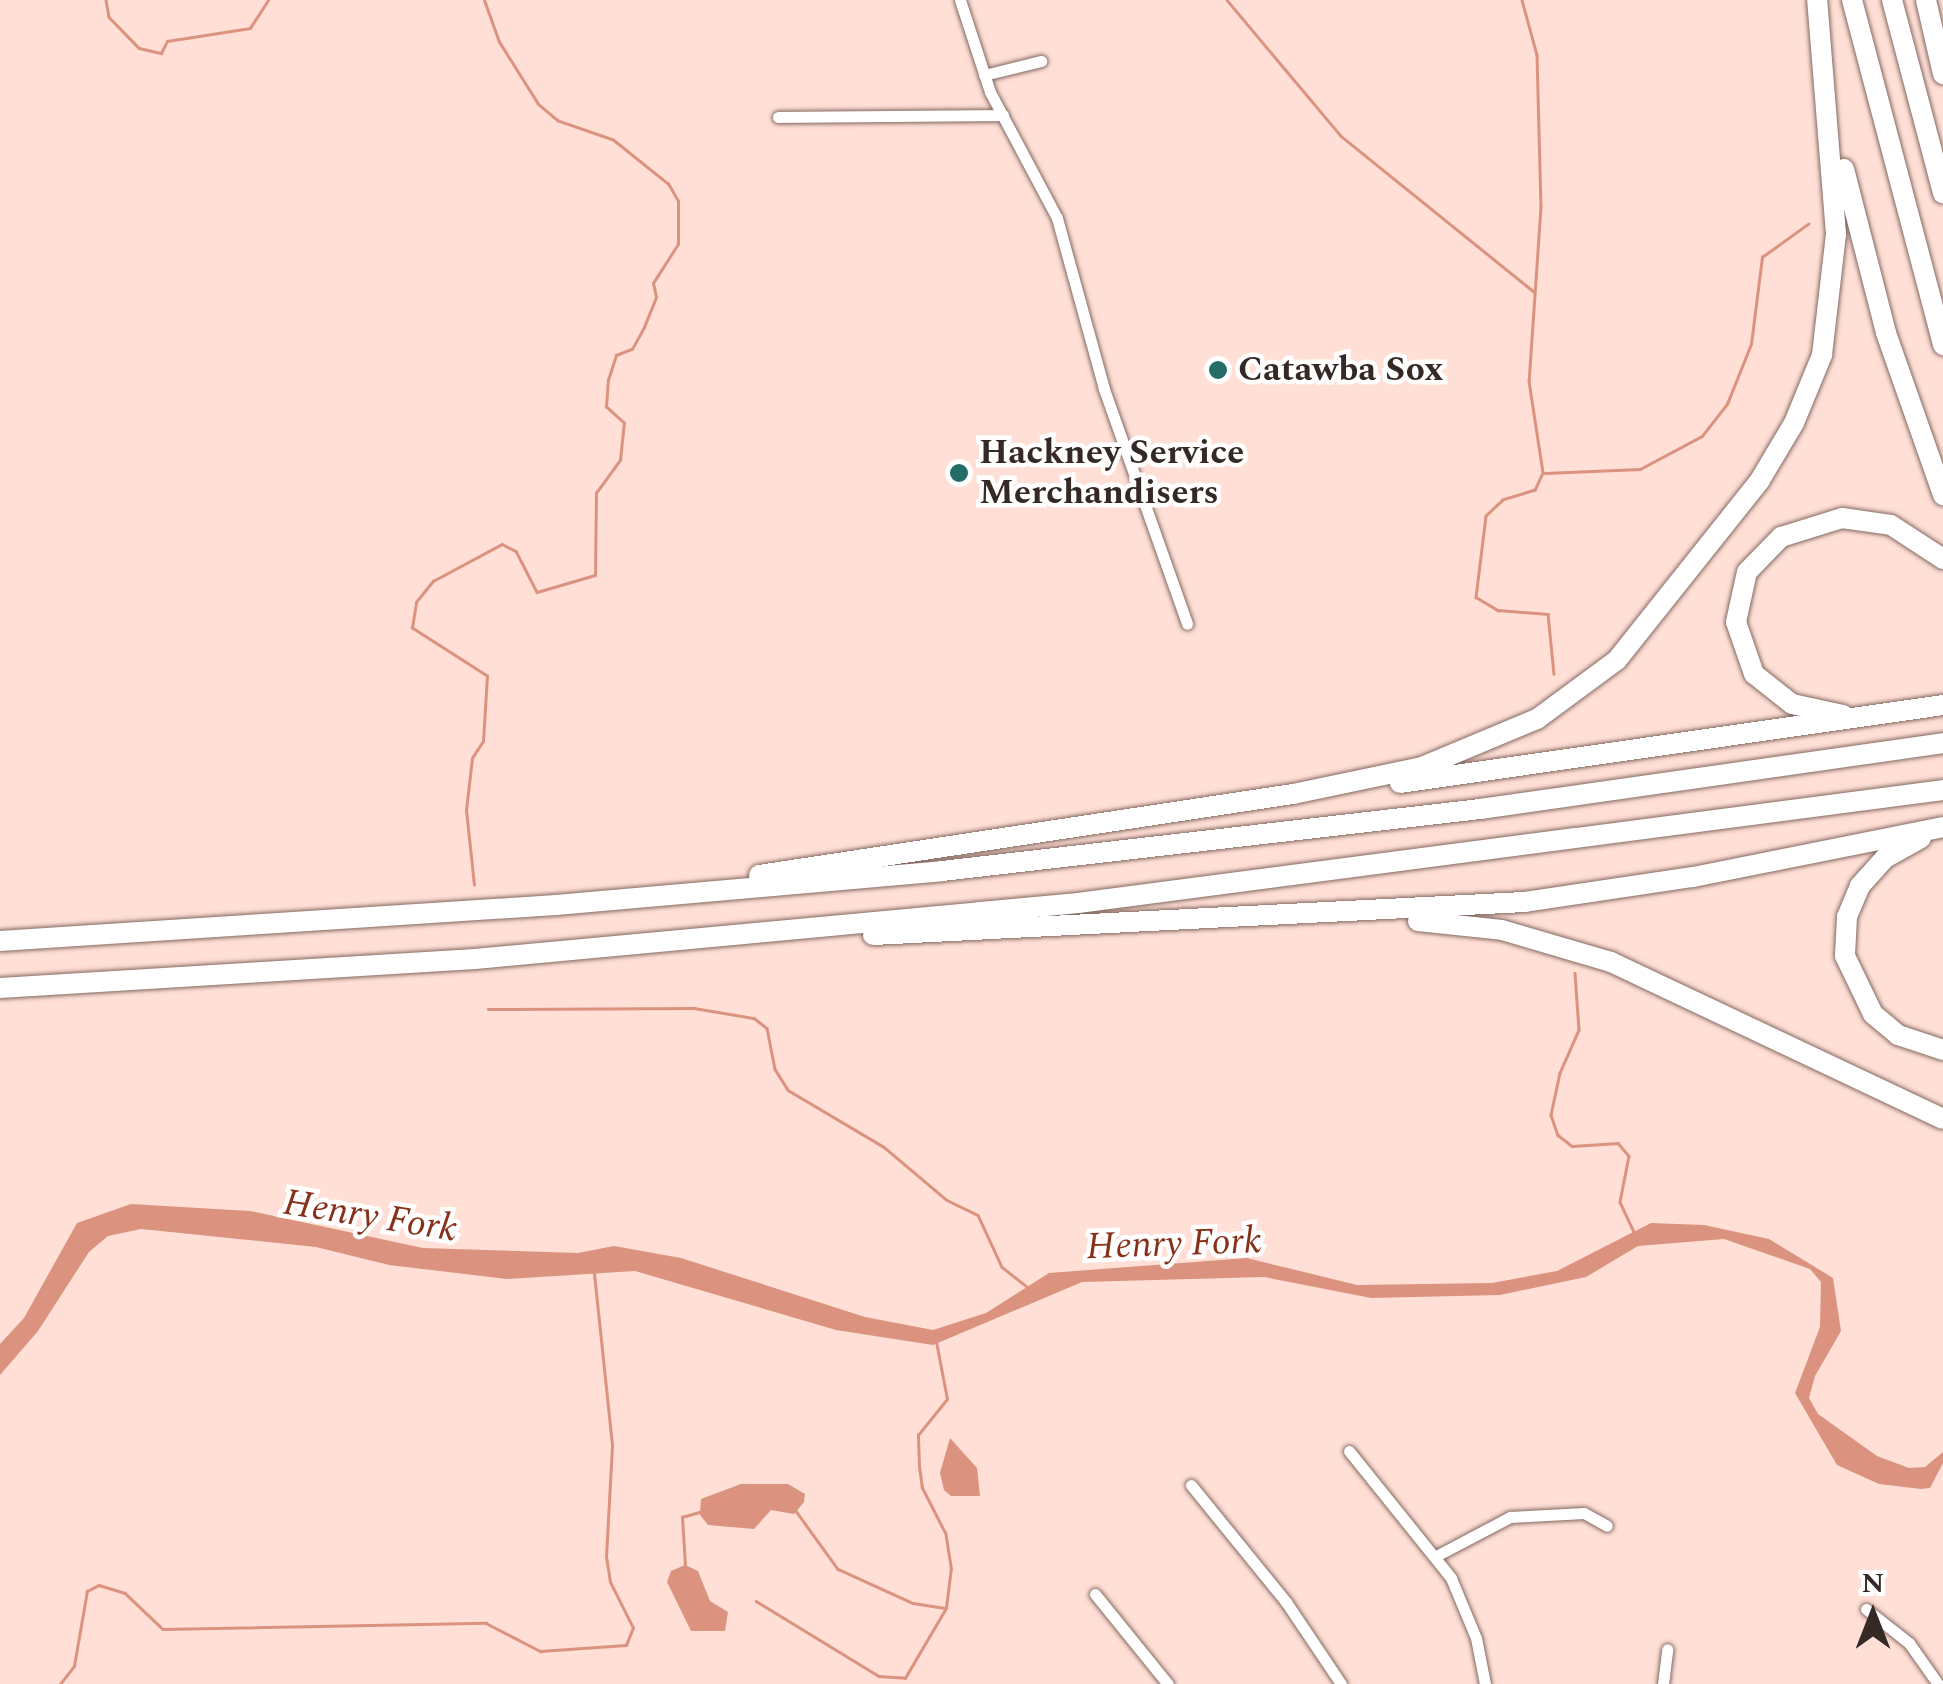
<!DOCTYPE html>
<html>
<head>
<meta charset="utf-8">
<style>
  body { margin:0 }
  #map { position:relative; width:1943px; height:1684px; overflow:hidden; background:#ffdfd6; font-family:Spectral,serif }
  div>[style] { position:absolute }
  .water>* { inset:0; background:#db937f }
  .stream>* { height:2.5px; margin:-1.25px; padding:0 1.25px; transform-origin:1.25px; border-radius:1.25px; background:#db937f }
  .roads { filter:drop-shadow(0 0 2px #846961) drop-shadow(0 0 2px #846961) }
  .street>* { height:11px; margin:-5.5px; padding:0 5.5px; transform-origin:5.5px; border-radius:5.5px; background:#fff }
  .highway>* { height:20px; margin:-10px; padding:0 10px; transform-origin:10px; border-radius:10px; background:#fff }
  .dots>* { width:28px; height:28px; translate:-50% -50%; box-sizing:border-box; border:5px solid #fff; border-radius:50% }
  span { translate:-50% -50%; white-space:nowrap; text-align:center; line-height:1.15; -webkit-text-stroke:9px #fff; paint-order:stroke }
  .poi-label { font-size:35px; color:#352926; font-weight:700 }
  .left { translate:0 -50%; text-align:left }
  .water-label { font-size:38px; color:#87311a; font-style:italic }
  .north { position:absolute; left:1823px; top:1564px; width:100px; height:100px; -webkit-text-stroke:8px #fff; paint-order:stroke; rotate:0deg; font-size:28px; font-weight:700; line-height:40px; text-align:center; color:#352926 }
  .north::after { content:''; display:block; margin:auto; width:35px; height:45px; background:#352926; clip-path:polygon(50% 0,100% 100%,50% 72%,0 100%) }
</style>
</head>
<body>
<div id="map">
  <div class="water">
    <i style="clip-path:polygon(131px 1204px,250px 1211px,423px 1248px,578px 1253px,614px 1246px,681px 1258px,865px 1317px,933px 1330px,986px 1313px,1049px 1273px,1247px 1258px,1357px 1285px,1492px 1283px,1557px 1271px,1651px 1223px,1704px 1225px,1769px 1239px,1833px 1278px,1841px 1331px,1815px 1376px,1809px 1398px,1818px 1414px,1877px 1456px,1909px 1468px,1925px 1467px,1943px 1452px,1943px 1463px,1930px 1488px,1921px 1489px,1879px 1484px,1837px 1465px,1795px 1393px,1820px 1327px,1821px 1282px,1810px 1269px,1724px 1239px,1638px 1246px,1586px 1277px,1500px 1295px,1371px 1298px,1264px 1277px,1082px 1282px,933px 1345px,836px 1330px,635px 1271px,507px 1279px,389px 1265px,316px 1247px,141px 1229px,108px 1236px,89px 1252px,38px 1331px,0 1375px,0 1344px,24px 1318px,77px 1223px)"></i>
    <i style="clip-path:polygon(950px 1438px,977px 1468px,980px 1496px,951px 1496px,944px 1490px,940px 1473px)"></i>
    <i style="clip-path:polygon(741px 1484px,788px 1484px,805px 1494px,804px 1502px,794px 1514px,771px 1510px,754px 1529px,708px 1525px,700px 1515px,701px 1499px)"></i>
    <i style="clip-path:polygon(685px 1565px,698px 1571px,710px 1601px,728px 1612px,725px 1631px,691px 1631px,667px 1582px,671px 1571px)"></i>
  </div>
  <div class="stream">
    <i style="left:106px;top:0;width:17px;rotate:80deg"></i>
    <i style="left:109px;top:17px;width:43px;rotate:45.9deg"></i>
    <i style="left:139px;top:48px;width:23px;rotate:13deg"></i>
    <i style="left:161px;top:53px;width:13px;rotate:-63deg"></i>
    <i style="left:167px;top:41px;width:84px;rotate:-8.9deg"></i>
    <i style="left:250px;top:28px;width:33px;rotate:-57deg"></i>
    <i style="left:1227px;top:0;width:177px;rotate:50deg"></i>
    <i style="left:1341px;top:136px;width:248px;rotate:38.9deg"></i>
    <i style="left:1522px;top:0;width:57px;rotate:74.7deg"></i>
    <i style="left:1537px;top:55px;width:152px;rotate:88.5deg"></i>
    <i style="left:1541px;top:207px;width:174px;rotate:93.9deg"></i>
    <i style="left:1529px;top:381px;width:93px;rotate:81.3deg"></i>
    <i style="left:1543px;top:473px;width:19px;rotate:115deg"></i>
    <i style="left:1535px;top:490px;width:34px;rotate:163deg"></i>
    <i style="left:1503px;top:500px;width:23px;rotate:137deg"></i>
    <i style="left:1486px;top:516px;width:82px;rotate:97deg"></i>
    <i style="left:1476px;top:597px;width:26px;rotate:31deg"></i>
    <i style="left:1498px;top:610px;width:50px;rotate:4.6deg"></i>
    <i style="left:1548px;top:614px;width:60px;rotate:84.3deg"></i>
    <i style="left:1545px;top:473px;width:95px;rotate:-2.4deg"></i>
    <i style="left:1640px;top:469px;width:70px;rotate:-28deg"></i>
    <i style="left:1702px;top:436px;width:41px;rotate:-52deg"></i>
    <i style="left:1727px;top:404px;width:65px;rotate:-68.2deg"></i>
    <i style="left:1751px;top:344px;width:88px;rotate:-82.8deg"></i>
    <i style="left:1762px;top:257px;width:57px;rotate:-35.7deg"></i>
    <i style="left:474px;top:885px;width:75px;rotate:-96.1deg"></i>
    <i style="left:466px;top:810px;width:52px;rotate:-83.4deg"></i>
    <i style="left:472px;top:758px;width:20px;rotate:-57deg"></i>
    <i style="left:483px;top:741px;width:65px;rotate:-86.5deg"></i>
    <i style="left:487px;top:676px;width:89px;rotate:-147.4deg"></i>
    <i style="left:412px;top:628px;width:26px;rotate:-81deg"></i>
    <i style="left:416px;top:602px;width:27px;rotate:-51deg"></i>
    <i style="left:433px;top:581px;width:78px;rotate:-28.2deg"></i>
    <i style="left:502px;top:544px;width:16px;rotate:27deg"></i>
    <i style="left:516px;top:551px;width:46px;rotate:62.9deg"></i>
    <i style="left:537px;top:592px;width:60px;rotate:-16.3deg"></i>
    <i style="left:595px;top:575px;width:82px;rotate:-89.3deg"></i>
    <i style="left:596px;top:493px;width:41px;rotate:-54deg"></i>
    <i style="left:620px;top:460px;width:37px;rotate:-84deg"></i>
    <i style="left:624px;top:423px;width:24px;rotate:-138deg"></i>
    <i style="left:606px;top:407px;width:27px;rotate:-86deg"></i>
    <i style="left:608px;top:380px;width:26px;rotate:-72deg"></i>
    <i style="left:616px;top:355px;width:17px;rotate:-21deg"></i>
    <i style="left:632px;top:349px;width:25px;rotate:-61deg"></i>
    <i style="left:644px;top:327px;width:32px;rotate:-68deg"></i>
    <i style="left:656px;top:297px;width:14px;rotate:-102deg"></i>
    <i style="left:653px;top:283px;width:46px;rotate:-57.3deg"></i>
    <i style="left:678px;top:244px;width:43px;rotate:-90deg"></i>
    <i style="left:678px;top:201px;width:20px;rotate:-120deg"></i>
    <i style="left:668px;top:184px;width:70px;rotate:-141.3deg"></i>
    <i style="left:613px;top:140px;width:58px;rotate:-160.9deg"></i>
    <i style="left:558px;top:121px;width:26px;rotate:-140deg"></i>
    <i style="left:538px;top:104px;width:73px;rotate:-122.2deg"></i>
    <i style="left:499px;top:42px;width:45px;rotate:-109.7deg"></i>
    <i style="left:1575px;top:973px;width:57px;rotate:86deg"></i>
    <i style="left:1579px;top:1030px;width:47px;rotate:113.8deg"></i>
    <i style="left:1560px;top:1073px;width:43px;rotate:102.1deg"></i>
    <i style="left:1551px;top:1115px;width:21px;rotate:71deg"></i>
    <i style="left:1558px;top:1135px;width:18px;rotate:38deg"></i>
    <i style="left:1572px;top:1146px;width:46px;rotate:-3.7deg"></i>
    <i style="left:1618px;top:1143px;width:17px;rotate:50deg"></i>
    <i style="left:1629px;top:1156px;width:47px;rotate:101.1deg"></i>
    <i style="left:1620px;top:1202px;width:33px;rotate:65deg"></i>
    <i style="left:488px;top:1009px;width:206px;rotate:-0.3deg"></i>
    <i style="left:694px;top:1008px;width:61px;rotate:9.5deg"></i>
    <i style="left:754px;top:1018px;width:16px;rotate:38deg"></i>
    <i style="left:767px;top:1028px;width:42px;rotate:79deg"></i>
    <i style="left:775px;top:1069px;width:25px;rotate:58deg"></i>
    <i style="left:788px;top:1090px;width:112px;rotate:30.7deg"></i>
    <i style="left:884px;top:1147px;width:82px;rotate:40.1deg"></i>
    <i style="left:947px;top:1200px;width:34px;rotate:26deg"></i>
    <i style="left:978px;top:1215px;width:57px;rotate:65.2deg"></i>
    <i style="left:1002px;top:1267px;width:33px;rotate:38deg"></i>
    <i style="left:796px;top:1511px;width:72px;rotate:54.1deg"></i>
    <i style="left:838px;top:1569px;width:82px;rotate:24.4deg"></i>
    <i style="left:913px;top:1603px;width:32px;rotate:9deg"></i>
    <i style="left:685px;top:1565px;width:48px;rotate:-93.6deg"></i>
    <i style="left:682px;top:1517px;width:22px;rotate:-16deg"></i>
    <i style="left:756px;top:1601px;width:144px;rotate:31.4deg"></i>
    <i style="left:879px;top:1676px;width:26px;rotate:4deg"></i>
    <i style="left:905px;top:1678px;width:81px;rotate:-59.6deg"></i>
    <i style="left:946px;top:1608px;width:39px;rotate:-83deg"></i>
    <i style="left:951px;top:1569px;width:36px;rotate:-99deg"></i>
    <i style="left:945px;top:1533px;width:51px;rotate:-117.1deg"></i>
    <i style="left:922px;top:1488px;width:22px;rotate:-98deg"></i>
    <i style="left:919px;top:1466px;width:31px;rotate:-92deg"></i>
    <i style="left:918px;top:1435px;width:46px;rotate:-51.1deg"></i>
    <i style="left:947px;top:1399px;width:58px;rotate:-100.9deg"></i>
    <i style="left:60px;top:1684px;width:23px;rotate:-52deg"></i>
    <i style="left:74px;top:1666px;width:76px;rotate:-80.2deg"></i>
    <i style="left:87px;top:1591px;width:13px;rotate:-27deg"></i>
    <i style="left:99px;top:1585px;width:27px;rotate:17deg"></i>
    <i style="left:125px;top:1593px;width:52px;rotate:43.5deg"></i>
    <i style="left:163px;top:1629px;width:323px;rotate:-1.1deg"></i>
    <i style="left:486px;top:1623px;width:61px;rotate:27.4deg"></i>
    <i style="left:540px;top:1651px;width:86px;rotate:-4deg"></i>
    <i style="left:626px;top:1645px;width:18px;rotate:-68deg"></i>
    <i style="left:633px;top:1628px;width:51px;rotate:-116.6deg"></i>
    <i style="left:610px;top:1582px;width:25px;rotate:-99deg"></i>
    <i style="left:606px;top:1557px;width:112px;rotate:-86.9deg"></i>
    <i style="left:612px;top:1445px;width:173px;rotate:-96deg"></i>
  </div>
  <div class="roads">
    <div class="street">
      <i style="left:960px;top:0;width:97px;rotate:71.9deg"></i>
      <i style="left:990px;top:92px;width:143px;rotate:62deg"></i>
      <i style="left:1057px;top:218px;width:177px;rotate:74.6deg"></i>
      <i style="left:1104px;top:389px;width:249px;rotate:70.5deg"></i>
      <i style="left:984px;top:75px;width:59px;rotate:-13.8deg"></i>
      <i style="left:778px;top:117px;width:225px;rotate:-0.5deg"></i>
      <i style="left:1349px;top:1451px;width:163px;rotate:51.2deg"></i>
      <i style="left:1451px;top:1578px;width:65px;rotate:67.4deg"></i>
      <i style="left:1476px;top:1638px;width:47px;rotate:78.9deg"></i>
      <i style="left:1191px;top:1485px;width:151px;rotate:50.9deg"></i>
      <i style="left:1286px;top:1602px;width:99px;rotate:56.1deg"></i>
      <i style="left:1436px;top:1556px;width:84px;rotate:-27.8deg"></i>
      <i style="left:1510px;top:1517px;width:74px;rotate:-3.1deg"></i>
      <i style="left:1584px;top:1513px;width:26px;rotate:29deg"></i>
      <i style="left:1095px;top:1594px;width:116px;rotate:51deg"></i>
      <i style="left:1866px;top:1609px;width:55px;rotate:38.3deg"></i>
      <i style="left:1909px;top:1643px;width:50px;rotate:54.7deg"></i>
      <i style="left:1663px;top:1684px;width:35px;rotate:-83deg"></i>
    </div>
    <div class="highway">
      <i style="left:1852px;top:0;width:357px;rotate:75.2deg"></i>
      <i style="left:1892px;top:0;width:200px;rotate:75.2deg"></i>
      <i style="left:1926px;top:0;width:76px;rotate:77.1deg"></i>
      <i style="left:1844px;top:169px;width:169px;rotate:75.6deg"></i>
      <i style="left:1886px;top:333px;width:172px;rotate:70.6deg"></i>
      <i style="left:1843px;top:715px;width:52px;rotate:-167.8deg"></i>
      <i style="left:1792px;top:704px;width:48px;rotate:-141.7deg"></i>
      <i style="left:1754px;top:674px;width:55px;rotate:-109.1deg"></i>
      <i style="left:1736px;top:622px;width:51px;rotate:-77.6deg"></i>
      <i style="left:1747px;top:572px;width:49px;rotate:-45.8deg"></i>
      <i style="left:1781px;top:537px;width:64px;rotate:-17.3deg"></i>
      <i style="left:1842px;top:518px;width:49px;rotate:8.1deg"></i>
      <i style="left:1891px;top:525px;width:62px;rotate:33.2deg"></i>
      <i style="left:1400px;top:783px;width:549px;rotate:-8.17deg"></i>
      <i style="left:1921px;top:838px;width:41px;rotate:150.9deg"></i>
      <i style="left:1885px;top:858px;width:38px;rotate:132deg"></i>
      <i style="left:1860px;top:886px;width:34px;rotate:113deg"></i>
      <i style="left:1847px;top:917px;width:39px;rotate:93deg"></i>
      <i style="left:1845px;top:956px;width:64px;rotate:64.2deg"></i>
      <i style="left:1873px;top:1014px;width:33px;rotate:40deg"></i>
      <i style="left:1898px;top:1035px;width:47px;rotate:18.4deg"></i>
      <i style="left:759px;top:875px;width:540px;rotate:-8.63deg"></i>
      <i style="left:1293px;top:794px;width:132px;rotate:-11.8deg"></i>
      <i style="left:1422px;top:767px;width:125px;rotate:-22.7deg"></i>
      <i style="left:1537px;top:719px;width:99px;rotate:-36.4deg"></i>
      <i style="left:1617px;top:660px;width:230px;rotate:-51.5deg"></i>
      <i style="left:1760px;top:480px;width:66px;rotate:-59.2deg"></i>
      <i style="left:1794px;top:423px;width:74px;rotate:-67.6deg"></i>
      <i style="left:1822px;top:355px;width:122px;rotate:-83.4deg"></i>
      <i style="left:1836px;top:234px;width:235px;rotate:-94.6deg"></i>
      <i style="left:1418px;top:921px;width:84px;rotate:6.1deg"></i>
      <i style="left:1502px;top:930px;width:114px;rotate:16.4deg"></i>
      <i style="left:1611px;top:962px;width:367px;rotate:25.3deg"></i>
      <i style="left:873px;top:935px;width:653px;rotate:-2.9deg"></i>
      <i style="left:1525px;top:902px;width:170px;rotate:-8.5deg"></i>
      <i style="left:1693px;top:877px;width:255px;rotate:-11.3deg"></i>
      <i style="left:0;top:941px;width:557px;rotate:-3.7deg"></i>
      <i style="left:556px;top:905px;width:387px;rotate:-5deg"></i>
      <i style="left:942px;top:871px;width:542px;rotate:-6.57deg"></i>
      <i style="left:1480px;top:809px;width:468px;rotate:-8.1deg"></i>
      <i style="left:0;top:988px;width:476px;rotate:-3.5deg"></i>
      <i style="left:475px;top:959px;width:606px;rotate:-5.31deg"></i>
      <i style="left:1078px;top:903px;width:872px;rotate:-7.44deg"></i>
    </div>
  </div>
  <div class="dots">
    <i style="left:1218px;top:370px;background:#246d66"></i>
    <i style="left:959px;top:473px;background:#246d66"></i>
  </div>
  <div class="poi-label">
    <span class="left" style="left:1238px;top:370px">Catawba Sox</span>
    <span class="left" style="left:979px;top:473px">Hackney Service<br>Merchandisers</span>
  </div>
  <div class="water-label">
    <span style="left:370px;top:1217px;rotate:9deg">Henry Fork</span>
    <span style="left:1174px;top:1245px;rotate:-2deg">Henry Fork</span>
  </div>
  <div class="north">N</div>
</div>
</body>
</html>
